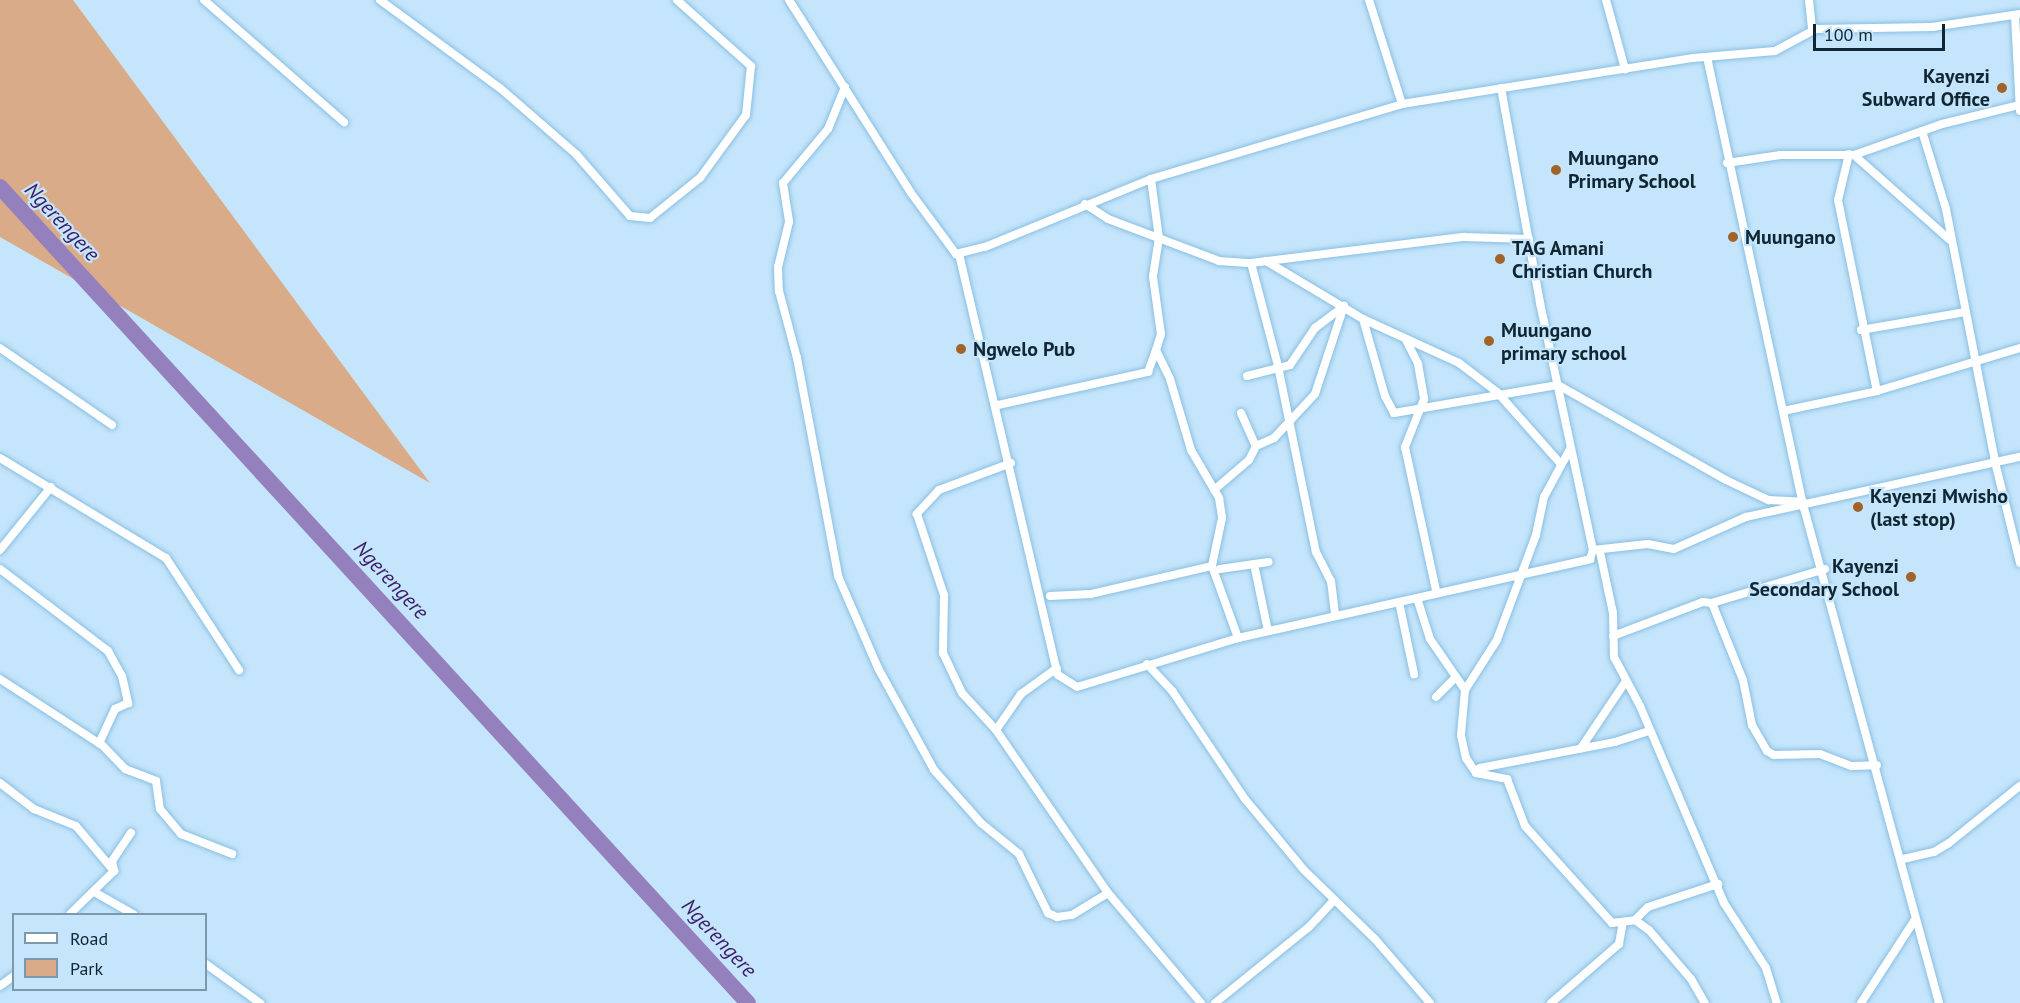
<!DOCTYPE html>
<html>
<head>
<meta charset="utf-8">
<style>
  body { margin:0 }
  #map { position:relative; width:2020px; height:1003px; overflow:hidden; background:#c4e5fb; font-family:"PT Sans",sans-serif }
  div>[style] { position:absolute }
  .green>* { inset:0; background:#d9ab88 }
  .river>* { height:16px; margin:-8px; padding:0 8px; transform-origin:8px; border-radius:8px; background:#9480bd }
  .roads { filter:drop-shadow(0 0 2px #89bfe3) drop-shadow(0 0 2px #89bfe3) }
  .street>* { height:8px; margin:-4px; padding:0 4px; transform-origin:4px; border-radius:4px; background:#fff }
  .dots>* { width:16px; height:16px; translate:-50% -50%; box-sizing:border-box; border:3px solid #c4e5fb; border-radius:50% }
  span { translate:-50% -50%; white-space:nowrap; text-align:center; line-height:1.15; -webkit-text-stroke:4.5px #c4e5fb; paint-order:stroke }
  .poi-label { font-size:20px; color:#102633; font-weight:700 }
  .right { translate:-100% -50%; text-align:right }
  .left { translate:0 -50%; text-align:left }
  .water-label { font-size:21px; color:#3c1c66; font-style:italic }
  .legend { position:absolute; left:12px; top:913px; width:195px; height:78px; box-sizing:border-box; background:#c4e5fb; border:2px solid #7c99ab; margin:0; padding:8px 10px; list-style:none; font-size:18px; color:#102633 }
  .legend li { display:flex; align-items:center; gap:12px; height:30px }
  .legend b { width:30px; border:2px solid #7c99ab }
  .scale { position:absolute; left:1813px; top:24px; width:132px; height:27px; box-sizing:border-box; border:3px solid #102633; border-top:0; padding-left:8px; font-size:18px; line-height:21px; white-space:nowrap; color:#102633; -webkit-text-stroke:4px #c4e5fb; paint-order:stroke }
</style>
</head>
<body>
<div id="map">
  <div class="green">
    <i style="clip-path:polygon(0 0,73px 0,430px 483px,0 237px)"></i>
  </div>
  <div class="river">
    <i style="left:0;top:187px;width:1107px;rotate:47.49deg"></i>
  </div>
  <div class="roads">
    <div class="street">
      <i style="left:204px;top:0;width:186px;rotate:41.1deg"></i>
      <i style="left:380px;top:0;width:149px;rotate:36.3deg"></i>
      <i style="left:500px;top:88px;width:101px;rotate:41deg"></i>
      <i style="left:576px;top:154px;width:82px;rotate:48.9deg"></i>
      <i style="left:630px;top:216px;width:20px;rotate:6deg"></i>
      <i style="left:650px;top:218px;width:64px;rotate:-38.7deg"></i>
      <i style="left:700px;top:178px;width:78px;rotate:-53.9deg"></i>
      <i style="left:746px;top:115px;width:49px;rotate:-84.2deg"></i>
      <i style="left:751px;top:66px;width:99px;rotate:-138.3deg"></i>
      <i style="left:789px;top:0;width:228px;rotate:57.7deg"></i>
      <i style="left:911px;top:193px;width:76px;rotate:53.6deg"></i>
      <i style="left:956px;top:254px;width:30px;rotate:-14deg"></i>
      <i style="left:985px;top:247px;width:179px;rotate:-22.3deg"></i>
      <i style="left:1151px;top:179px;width:262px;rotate:-16.6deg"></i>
      <i style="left:1402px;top:104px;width:295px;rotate:-9deg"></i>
      <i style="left:1693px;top:58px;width:82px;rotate:-4.9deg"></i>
      <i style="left:1775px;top:51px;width:47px;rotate:-28.2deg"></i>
      <i style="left:1816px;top:29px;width:116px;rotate:-1deg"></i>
      <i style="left:1932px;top:27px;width:89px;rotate:-8.4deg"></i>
      <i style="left:1369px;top:0;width:109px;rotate:72.4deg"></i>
      <i style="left:1606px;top:0;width:72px;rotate:74.6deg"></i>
      <i style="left:1809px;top:0;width:30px;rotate:84deg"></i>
      <i style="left:2015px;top:16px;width:95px;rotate:87deg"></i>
      <i style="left:1707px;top:57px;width:461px;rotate:77.9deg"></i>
      <i style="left:1804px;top:508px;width:513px;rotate:74.74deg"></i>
      <i style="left:845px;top:87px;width:45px;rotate:112deg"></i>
      <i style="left:828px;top:129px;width:70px;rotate:129.8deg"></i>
      <i style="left:783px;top:183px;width:39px;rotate:81deg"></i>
      <i style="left:789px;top:222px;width:46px;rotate:103.7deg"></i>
      <i style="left:778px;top:267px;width:24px;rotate:88deg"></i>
      <i style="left:779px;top:291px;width:69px;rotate:75deg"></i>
      <i style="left:797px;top:358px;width:222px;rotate:79.3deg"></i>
      <i style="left:838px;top:576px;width:100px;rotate:66.5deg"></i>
      <i style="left:878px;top:668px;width:116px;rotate:61.2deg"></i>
      <i style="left:934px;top:770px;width:71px;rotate:48.4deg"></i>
      <i style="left:981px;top:823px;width:49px;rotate:39.2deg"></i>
      <i style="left:1019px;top:854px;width:66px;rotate:63.8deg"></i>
      <i style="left:1048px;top:913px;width:10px;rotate:24deg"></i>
      <i style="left:1057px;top:917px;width:15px;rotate:-8deg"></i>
      <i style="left:1072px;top:915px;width:42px;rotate:-31.4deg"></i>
      <i style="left:1501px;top:88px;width:219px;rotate:79.7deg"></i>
      <i style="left:1540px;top:303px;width:253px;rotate:77.9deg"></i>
      <i style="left:1922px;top:131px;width:82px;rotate:72.9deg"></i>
      <i style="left:1946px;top:209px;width:258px;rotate:79deg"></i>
      <i style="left:1995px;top:462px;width:104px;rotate:76.1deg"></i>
      <i style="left:1849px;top:154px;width:47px;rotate:103.4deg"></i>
      <i style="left:1838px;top:200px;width:195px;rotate:78.5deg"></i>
      <i style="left:1854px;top:155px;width:127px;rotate:41.5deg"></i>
      <i style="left:1727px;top:163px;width:54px;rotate:-8.6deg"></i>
      <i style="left:1780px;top:155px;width:74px"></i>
      <i style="left:1854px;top:155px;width:93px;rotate:-19.4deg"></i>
      <i style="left:1942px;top:124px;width:79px;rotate:-13.9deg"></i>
      <i style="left:1151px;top:179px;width:60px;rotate:82.3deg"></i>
      <i style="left:1159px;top:238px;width:39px;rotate:99deg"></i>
      <i style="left:1153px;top:277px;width:58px;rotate:82deg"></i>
      <i style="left:1161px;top:334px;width:17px;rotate:107deg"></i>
      <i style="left:1156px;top:350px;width:32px;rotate:64deg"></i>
      <i style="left:1170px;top:379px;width:74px;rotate:73.5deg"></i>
      <i style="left:1191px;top:450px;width:56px;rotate:59.7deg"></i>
      <i style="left:1219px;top:498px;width:20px;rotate:81deg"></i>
      <i style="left:1222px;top:518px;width:49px;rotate:101.8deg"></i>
      <i style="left:1212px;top:566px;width:77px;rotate:70.1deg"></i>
      <i style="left:1085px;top:204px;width:27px;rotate:33deg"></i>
      <i style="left:1108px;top:219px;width:119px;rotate:20.7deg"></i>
      <i style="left:1219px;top:261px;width:32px;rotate:4deg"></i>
      <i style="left:1251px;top:263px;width:215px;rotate:-7deg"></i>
      <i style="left:1464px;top:237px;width:65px;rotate:1.8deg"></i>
      <i style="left:959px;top:254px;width:432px;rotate:76.8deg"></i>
      <i style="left:1058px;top:675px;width:22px;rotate:32deg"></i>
      <i style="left:1077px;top:687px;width:168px;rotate:-16.9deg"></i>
      <i style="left:1238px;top:638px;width:361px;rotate:-12.6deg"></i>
      <i style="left:1590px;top:559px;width:9px;rotate:-72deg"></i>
      <i style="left:1593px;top:550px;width:55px;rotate:-6.2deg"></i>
      <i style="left:1648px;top:544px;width:26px;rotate:11deg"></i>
      <i style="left:1674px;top:549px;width:79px;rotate:-24deg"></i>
      <i style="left:1746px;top:517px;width:280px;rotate:-12.4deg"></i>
      <i style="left:1266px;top:261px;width:113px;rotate:30.9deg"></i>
      <i style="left:1363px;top:319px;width:106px;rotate:24.6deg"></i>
      <i style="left:1459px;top:363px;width:48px;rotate:37.3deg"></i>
      <i style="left:1497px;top:392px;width:95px;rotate:48.4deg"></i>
      <i style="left:1251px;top:263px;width:106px;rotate:75.3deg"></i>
      <i style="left:1278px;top:366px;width:190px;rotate:78.5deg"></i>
      <i style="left:1316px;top:552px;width:33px;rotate:63deg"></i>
      <i style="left:1331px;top:581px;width:35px;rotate:83deg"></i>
      <i style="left:1363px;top:319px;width:80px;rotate:74.1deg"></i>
      <i style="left:1385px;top:396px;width:19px;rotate:62deg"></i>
      <i style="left:1394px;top:413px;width:166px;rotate:-9.7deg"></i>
      <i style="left:1558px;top:385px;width:193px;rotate:29.5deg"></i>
      <i style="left:1726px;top:480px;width:47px;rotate:25.5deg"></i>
      <i style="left:1768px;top:500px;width:35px;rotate:3deg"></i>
      <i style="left:1861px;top:330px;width:106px;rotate:-9.8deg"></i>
      <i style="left:1406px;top:340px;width:27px;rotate:63deg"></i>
      <i style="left:1418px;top:364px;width:36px;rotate:80deg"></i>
      <i style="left:1424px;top:399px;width:52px;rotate:111.6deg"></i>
      <i style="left:1405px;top:447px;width:146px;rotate:77.8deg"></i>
      <i style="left:0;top:348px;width:136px;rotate:34.5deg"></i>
      <i style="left:1247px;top:376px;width:44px;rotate:-14.3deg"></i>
      <i style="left:1290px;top:365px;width:45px;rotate:-56deg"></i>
      <i style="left:1315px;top:328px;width:36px;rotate:-37deg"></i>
      <i style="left:998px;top:405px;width:154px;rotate:-12.4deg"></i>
      <i style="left:1148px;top:372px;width:23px;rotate:-70deg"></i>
      <i style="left:1783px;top:411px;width:96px;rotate:-12deg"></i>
      <i style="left:1877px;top:391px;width:149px;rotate:-16.7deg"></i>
      <i style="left:1241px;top:413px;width:36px;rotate:66deg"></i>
      <i style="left:1570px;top:449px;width:55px;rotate:118.4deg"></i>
      <i style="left:1544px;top:497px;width:39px;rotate:102deg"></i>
      <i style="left:1536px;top:535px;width:112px;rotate:110.4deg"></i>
      <i style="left:1497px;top:640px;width:59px;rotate:122.6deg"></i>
      <i style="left:1465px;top:690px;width:45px;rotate:95.1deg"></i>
      <i style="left:1461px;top:735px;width:24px;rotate:78deg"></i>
      <i style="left:1466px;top:758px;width:18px;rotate:56deg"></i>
      <i style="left:1476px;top:773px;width:32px;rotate:11deg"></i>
      <i style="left:1507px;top:779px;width:50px;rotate:69deg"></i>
      <i style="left:1525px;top:826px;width:130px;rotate:48.1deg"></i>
      <i style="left:1612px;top:923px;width:23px;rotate:-7deg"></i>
      <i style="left:1635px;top:920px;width:17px;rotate:36deg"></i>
      <i style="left:1649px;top:930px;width:65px;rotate:49.4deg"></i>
      <i style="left:1691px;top:979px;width:28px;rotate:60deg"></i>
      <i style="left:0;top:458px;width:194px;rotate:31.1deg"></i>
      <i style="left:166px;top:558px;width:134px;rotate:56.9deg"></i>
      <i style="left:1011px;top:463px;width:77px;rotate:159.4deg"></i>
      <i style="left:939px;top:490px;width:33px;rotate:133deg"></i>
      <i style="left:917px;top:514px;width:85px;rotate:71.6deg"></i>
      <i style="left:944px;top:595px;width:58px;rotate:91deg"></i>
      <i style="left:943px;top:653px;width:44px;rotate:64.6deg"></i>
      <i style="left:962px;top:693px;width:50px;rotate:47.4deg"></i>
      <i style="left:996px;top:730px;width:198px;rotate:55.5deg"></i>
      <i style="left:1108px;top:893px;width:144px;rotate:49.8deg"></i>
      <i style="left:1214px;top:490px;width:46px;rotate:-40.6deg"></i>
      <i style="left:1249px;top:460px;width:16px;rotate:-63deg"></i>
      <i style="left:1256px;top:446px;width:20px;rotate:-24deg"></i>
      <i style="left:1274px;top:438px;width:60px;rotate:-47deg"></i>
      <i style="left:1315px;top:394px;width:93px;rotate:-71.8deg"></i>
      <i style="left:0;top:550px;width:81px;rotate:-51deg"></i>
      <i style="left:1600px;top:552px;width:62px;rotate:78deg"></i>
      <i style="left:1613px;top:613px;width:44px;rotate:88.7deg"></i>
      <i style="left:1614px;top:657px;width:55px;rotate:62deg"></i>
      <i style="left:1640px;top:706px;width:214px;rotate:66.9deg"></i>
      <i style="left:1724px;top:903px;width:77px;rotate:57.1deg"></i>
      <i style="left:1766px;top:968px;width:37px;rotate:73deg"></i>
      <i style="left:1254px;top:564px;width:68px;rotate:78.2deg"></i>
      <i style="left:0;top:569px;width:136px;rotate:37.2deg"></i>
      <i style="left:108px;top:651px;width:29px;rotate:61deg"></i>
      <i style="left:122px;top:676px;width:28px;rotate:77deg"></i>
      <i style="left:128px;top:703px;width:14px;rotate:155deg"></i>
      <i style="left:115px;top:709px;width:38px;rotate:115deg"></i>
      <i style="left:1220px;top:569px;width:49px;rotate:-8.3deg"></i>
      <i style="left:1050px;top:596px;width:41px;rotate:-2.8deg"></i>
      <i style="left:1091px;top:594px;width:124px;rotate:-13deg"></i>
      <i style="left:1417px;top:598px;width:43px;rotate:72.4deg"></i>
      <i style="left:1430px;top:639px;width:62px;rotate:55.5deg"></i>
      <i style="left:1399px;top:602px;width:74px;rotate:78.2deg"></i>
      <i style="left:1712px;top:603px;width:83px;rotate:68.1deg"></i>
      <i style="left:1743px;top:680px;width:46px;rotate:78.7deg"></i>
      <i style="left:1752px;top:725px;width:30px;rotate:60deg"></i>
      <i style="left:1767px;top:751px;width:8px;rotate:30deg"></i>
      <i style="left:1774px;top:755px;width:46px;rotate:-1.2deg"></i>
      <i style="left:1820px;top:754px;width:34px;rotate:21deg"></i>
      <i style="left:1852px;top:766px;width:25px;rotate:-2deg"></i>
      <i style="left:1613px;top:636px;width:96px;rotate:-20.7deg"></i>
      <i style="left:1703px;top:602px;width:9px;rotate:6deg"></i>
      <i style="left:1712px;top:603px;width:118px;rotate:-16.7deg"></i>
      <i style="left:1147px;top:664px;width:38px;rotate:47deg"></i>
      <i style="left:1173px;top:692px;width:129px;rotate:56.1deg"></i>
      <i style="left:1245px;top:799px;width:92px;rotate:50.3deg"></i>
      <i style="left:1304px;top:870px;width:99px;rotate:44.2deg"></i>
      <i style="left:1375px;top:939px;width:84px;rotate:49.3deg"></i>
      <i style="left:0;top:679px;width:123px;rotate:33deg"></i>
      <i style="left:103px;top:746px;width:32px;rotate:46deg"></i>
      <i style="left:125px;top:769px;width:33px;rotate:21deg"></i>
      <i style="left:156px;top:781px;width:28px;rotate:82deg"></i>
      <i style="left:160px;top:809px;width:33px;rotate:50deg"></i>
      <i style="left:181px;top:834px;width:55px;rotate:21.4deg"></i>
      <i style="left:1436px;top:697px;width:27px;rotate:-45deg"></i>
      <i style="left:996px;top:730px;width:44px;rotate:-55.2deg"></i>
      <i style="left:1021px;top:694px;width:44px;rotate:-35.8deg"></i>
      <i style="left:1581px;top:748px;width:81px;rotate:-56.1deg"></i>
      <i style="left:1480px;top:768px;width:137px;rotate:-10.9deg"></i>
      <i style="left:1615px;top:742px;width:35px;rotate:-18deg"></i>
      <i style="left:0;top:783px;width:43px;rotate:37.4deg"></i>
      <i style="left:34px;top:809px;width:45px;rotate:22deg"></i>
      <i style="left:76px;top:826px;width:59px;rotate:49.8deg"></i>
      <i style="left:1903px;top:859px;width:32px;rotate:-13deg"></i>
      <i style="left:1934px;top:852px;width:17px;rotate:-31deg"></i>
      <i style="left:1949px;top:843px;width:91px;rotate:-38.8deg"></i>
      <i style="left:96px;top:893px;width:43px;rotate:29.6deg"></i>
      <i style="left:70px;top:914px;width:62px;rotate:-44.3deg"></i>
      <i style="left:114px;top:871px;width:10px;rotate:-101deg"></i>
      <i style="left:112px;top:861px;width:34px;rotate:-56deg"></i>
      <i style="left:1635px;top:920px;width:18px;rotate:-45deg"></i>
      <i style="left:1648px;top:907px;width:74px;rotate:-18.2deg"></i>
      <i style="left:206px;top:964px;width:67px;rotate:35.8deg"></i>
      <i style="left:0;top:986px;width:17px;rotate:-36deg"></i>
      <i style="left:1215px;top:1003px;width:121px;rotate:-39deg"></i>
      <i style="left:1309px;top:927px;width:37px;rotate:-47deg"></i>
      <i style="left:1551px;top:1003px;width:90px;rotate:-40.9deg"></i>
      <i style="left:1619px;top:944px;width:22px;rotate:-80deg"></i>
      <i style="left:1861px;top:1003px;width:98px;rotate:-57.1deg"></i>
    </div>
  </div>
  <div class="dots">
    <i style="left:2002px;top:88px;background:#a2632b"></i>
    <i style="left:1556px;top:170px;background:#a2632b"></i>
    <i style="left:1733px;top:237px;background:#a2632b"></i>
    <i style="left:1500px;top:259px;background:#a2632b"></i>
    <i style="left:1489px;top:341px;background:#a2632b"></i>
    <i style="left:961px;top:349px;background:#a2632b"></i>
    <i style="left:1858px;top:507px;background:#a2632b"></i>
    <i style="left:1911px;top:577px;background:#a2632b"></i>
  </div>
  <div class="poi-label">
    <span class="right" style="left:1990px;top:88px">Kayenzi<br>Subward Office</span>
    <span class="left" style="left:1568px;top:170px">Muungano<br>Primary School</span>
    <span class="left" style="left:1745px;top:237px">Muungano</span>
    <span class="left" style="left:1512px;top:260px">TAG Amani<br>Christian Church</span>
    <span class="left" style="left:1501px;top:342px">Muungano<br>primary school</span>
    <span class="left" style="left:973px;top:349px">Ngwelo Pub</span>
    <span class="left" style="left:1870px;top:508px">Kayenzi Mwisho<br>(last stop)</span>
    <span class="right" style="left:1899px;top:578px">Kayenzi<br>Secondary School</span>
  </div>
  <div class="water-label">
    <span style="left:62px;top:222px;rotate:47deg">Ngerengere</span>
    <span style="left:391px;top:580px;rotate:47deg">Ngerengere</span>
    <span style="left:719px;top:938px;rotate:47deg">Ngerengere</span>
  </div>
  <ul class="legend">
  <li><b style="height:8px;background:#fff"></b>Road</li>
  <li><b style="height:16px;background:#d9ab88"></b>Park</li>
  </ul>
  <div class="scale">100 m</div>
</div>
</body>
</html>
